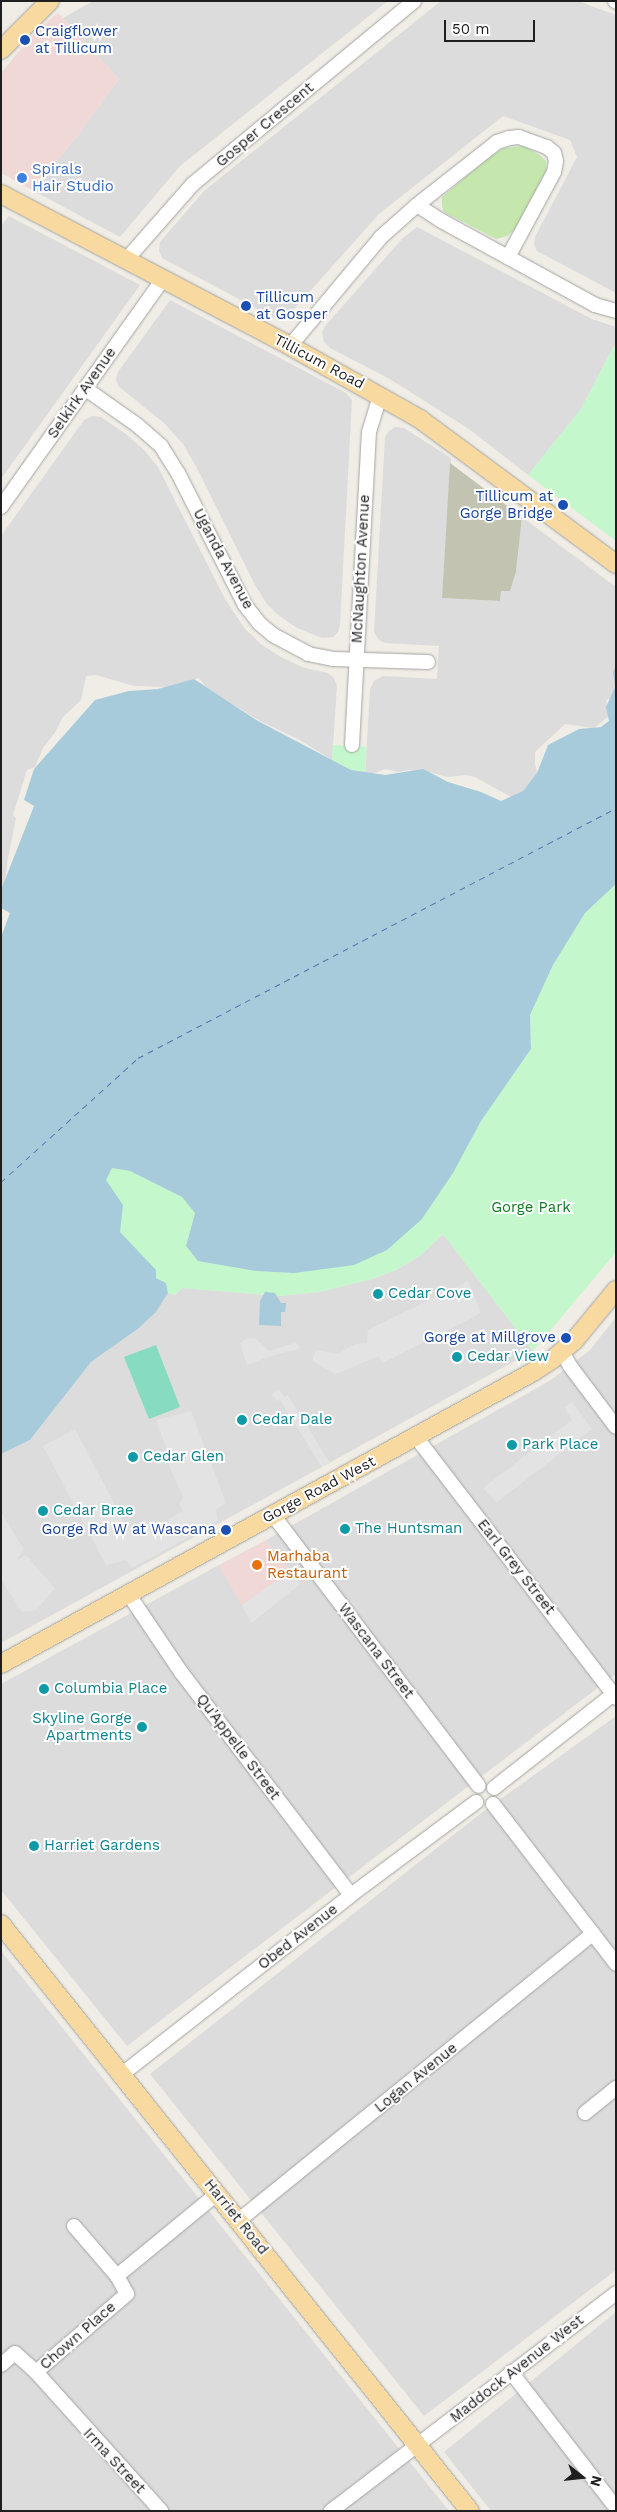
<!DOCTYPE html>
<html>
<head>
<meta charset="utf-8">
<style>
  body { margin:0 }
  #map { position:relative; width:617px; height:2512px; overflow:hidden; background:#efede5; font-family:"Work Sans",sans-serif }
  div>[style] { position:absolute }
  .residential>* { inset:0; background:#dddcdc }
  .commercial>* { inset:0; background:#efd8d5 }
  .construction>* { inset:0; background:#c2c3b1 }
  .grass>* { inset:0; background:#c5e7ad }
  .park>* { inset:0; background:#c4f7cc }
  .pitch>* { inset:0; background:#86dbc1 }
  .parking>* { inset:0; background:#e3e3e3 }
  .water>* { inset:0; background:#a7cbdb }
  .ferry>* { height:1px; margin-top:-0.5px; transform-origin:0; background:repeating-linear-gradient(90deg,#4e75ab 0 6px,transparent 0 11px) }
  .roads { filter:drop-shadow(0 0 1px #a3a3a3) drop-shadow(0 0 1px #a3a3a3) }
  .minor>* { height:14px; margin:-7px; padding:0 7px; transform-origin:7px; border-radius:7px; background:#fff }
  .major>* { height:18px; margin:-9px; padding:0 9px; transform-origin:9px; border-radius:9px; background:#f8daa1 }
  .dots>* { width:14px; height:14px; translate:-50% -50%; box-sizing:border-box; border:2px solid #fff; border-radius:50% }
  span { translate:-50% -50%; white-space:nowrap; text-align:center; line-height:1.15; -webkit-text-stroke:4px #fff; paint-order:stroke }
  .transit-label { font-size:15px; color:#164399 }
  .left { translate:0 -50%; text-align:left }
  .right { translate:-100% -50%; text-align:right }
  .street-label { font-size:15px; color:#1f1f1f }
  .shop-label { font-size:15px; color:#366cbe }
  .park-label { font-size:15px; color:#107a21 }
  .culture-label { font-size:15px; color:#0d838f }
  .food-label { font-size:15px; color:#c56008 }
  .frame { position:absolute; inset:0; border:2px solid #1f1f1f; pointer-events:none }
  .north { position:absolute; left:557px; top:2452px; width:50px; height:50px; -webkit-text-stroke:4px #fff; paint-order:stroke; rotate:106deg; font-size:14px; font-weight:700; line-height:20px; text-align:center; color:#1f1f1f }
  .north::after { content:''; display:block; margin:auto; width:18px; height:22px; background:#1f1f1f; clip-path:polygon(50% 0,100% 100%,50% 72%,0 100%) }
  .scale { position:absolute; left:444px; top:20px; width:91px; height:22px; box-sizing:border-box; border:2px solid #1f1f1f; border-top:0; padding-left:6px; font-size:15px; line-height:18px; white-space:nowrap; color:#1f1f1f; -webkit-text-stroke:4px #fff; paint-order:stroke }
</style>
</head>
<body>
<div id="map">
  <div class="residential">
    <i style="clip-path:polygon(93px 1px,388px 1px,180px 166px,120px 237px,32px 190px,75px 139px,119px 79px,63px 18px)"></i>
    <i style="clip-path:polygon(441px 1px,578px 1px,616px 15px,616px 293px,537px 251px,534px 245px,535px 237px,577px 157px,570px 140px,503px 116px,379px 214px,286px 318px,274px 318px,162px 258px,159px 251px,160px 242px,204px 191px)"></i>
    <i style="clip-path:polygon(9px 216px,140px 285px,1px 479px,1px 226px)"></i>
    <i style="clip-path:polygon(417px 227px,592px 319px,616px 327px,616px 342px,581px 409px,528px 475px,469px 429px,388px 378px,330px 348px,324px 342px,322px 333px,325px 326px,402px 239px)"></i>
    <i style="clip-path:polygon(170px 300px,346px 393px,352px 400px,340px 625px,338px 632px,333px 637px,322px 638px,297px 628px,278px 615px,267px 604px,255px 585px,197px 468px,183px 444px,164px 423px,118px 386px,116px 379px,118px 372px)"></i>
    <i style="clip-path:polygon(92px 416px,101px 417px,127px 435px,144px 450px,158px 467px,225px 599px,245px 629px,262px 645px,281px 657px,302px 667px,328px 673px,334px 678px,337px 686px,332px 760px,300px 740px,260px 721px,207px 688px,199px 678px,169px 687px,134px 686px,96px 675px,86px 676px,81px 700px,62px 718px,56px 731px,43px 748px,35px 767px,27px 770px,13px 815px,16px 818px,8px 858px,1px 912px,1px 536px,84px 420px)"></i>
    <i style="clip-path:polygon(395px 427px,404px 428px,451px 458px,442px 598px,500px 601px,501px 591px,510px 591px,516px 572px,522px 517px,616px 587px,616px 696px,606px 700px,609px 716px,594px 728px,565px 724px,535px 752px,535px 764px,538px 778px,529px 784px,525px 792px,511px 797px,475px 777px,466px 775px,448px 777px,428px 772px,409px 770px,398px 772px,386px 769px,365px 776px,370px 689px,374px 681px,383px 676px,437px 679px,439px 646px,385px 643px,379px 640px,374px 632px,385px 437px,388px 432px)"></i>
    <i style="clip-path:polygon(443px 1234px,533px 1351px,1px 1643px,1px 1454px,30px 1440px,91px 1362px,139px 1328px,156px 1312px,168px 1293px,175px 1295px,182px 1288px,279px 1296px,319px 1292px,372px 1279px,396px 1270px,421px 1255px)"></i>
    <i style="clip-path:polygon(616px 1317px,616px 1674px,127px 2046px,1px 1890px,1px 1684px,219px 1565px,252px 1622px,300px 1584px,266px 1540px,551px 1380px,590px 1350px)"></i>
    <i style="clip-path:polygon(616px 1716px,616px 2270px,424px 2416px,150px 2074px,480px 1814px)"></i>
    <i style="clip-path:polygon(1px 1951px,449px 2511px,1px 2511px)"></i>
    <i style="clip-path:polygon(616px 2312px,616px 2511px,491px 2511px,444px 2452px)"></i>
  </div>
  <div class="commercial">
    <i style="clip-path:polygon(58px 13px,119px 79px,75px 139px,32px 190px,1px 173px,1px 73px,36px 31px)"></i>
    <i style="clip-path:polygon(266px 1540px,300px 1584px,251px 1622px,219px 1565px)"></i>
  </div>
  <div class="construction">
    <i style="clip-path:polygon(450px 463px,522px 517px,516px 572px,510px 591px,501px 591px,500px 601px,442px 598px)"></i>
  </div>
  <div class="grass">
    <i style="clip-path:polygon(524px 146px,541px 156px,546px 161px,546px 168px,545px 175px,516px 229px,507px 236px,496px 239px,444px 212px,442px 206px,442px 197px,487px 159px,504px 148px)"></i>
  </div>
  <div class="park">
    <i style="clip-path:polygon(616px 342px,616px 541px,528px 475px,581px 409px)"></i>
    <i style="clip-path:polygon(333px 745px,366px 747px,365px 773px,351px 770px,332px 760px)"></i>
    <i style="clip-path:polygon(616px 884px,616px 1252px,533px 1351px,443px 1234px,421px 1255px,396px 1270px,372px 1279px,319px 1292px,279px 1296px,182px 1288px,175px 1295px,168px 1293px,166px 1283px,156px 1278px,120px 1232px,120px 1221px,106px 1180px,112px 1168px,130px 1171px,182px 1197px,195px 1213px,186px 1246px,232px 1266px,256px 1271px,294px 1273px,422px 1219px,453px 1173px,481px 1121px,531px 1049px,530px 1015px,553px 965px,585px 913px)"></i>
  </div>
  <div class="pitch">
    <i style="clip-path:polygon(156px 1345px,180px 1407px,149px 1419px,124px 1357px)"></i>
  </div>
  <div class="parking">
    <i style="clip-path:polygon(468px 1281px,481px 1313px,383px 1363px,378px 1356px,336px 1374px,312px 1361px,316px 1350px,338px 1354px,355px 1344px,367px 1343px,368px 1330px)"></i>
    <i style="clip-path:polygon(255px 1338px,269px 1351px,295px 1343px,300px 1346px,299px 1349px,271px 1356px,247px 1365px,240px 1343px,246px 1339px)"></i>
    <i style="clip-path:polygon(279px 1389px,284px 1397px,288px 1395px,330px 1463px,322px 1467px,280px 1400px,277px 1401px,272px 1394px)"></i>
    <i style="clip-path:polygon(572px 1402px,592px 1429px,497px 1502px,483px 1488px,572px 1420px,565px 1408px)"></i>
    <i style="clip-path:polygon(191px 1411px,226px 1503px,216px 1510px,218px 1521px,132px 1568px,126px 1560px,106px 1565px,43px 1446px,75px 1429px,128px 1530px,142px 1523px,152px 1528px,164px 1522px,166px 1524px,169px 1522px,168px 1519px,183px 1511px,179px 1505px,183px 1497px,167px 1461px,157px 1464px,152px 1455px,167px 1450px,156px 1420px)"></i>
    <i style="clip-path:polygon(1px 1512px,24px 1550px,17px 1558px,18px 1560px,26px 1555px,55px 1589px,35px 1611px,22px 1612px,1px 1579px)"></i>
    <i style="clip-path:polygon(290px 1571px,300px 1584px,251px 1622px,242px 1605px)"></i>
  </div>
  <div class="water">
    <i style="clip-path:polygon(616px 665px,616px 884px,585px 913px,553px 965px,530px 1015px,531px 1049px,481px 1121px,453px 1173px,422px 1219px,387px 1250px,354px 1265px,294px 1273px,256px 1271px,198px 1261px,186px 1246px,195px 1213px,182px 1197px,130px 1171px,112px 1168px,106px 1180px,123px 1205px,120px 1232px,156px 1270px,156px 1278px,166px 1283px,168px 1293px,156px 1312px,139px 1328px,91px 1362px,30px 1440px,1px 1454px,1px 937px,10px 913px,1px 908px,1px 890px,34px 806px,24px 800px,34px 769px,95px 700px,129px 691px,158px 689px,194px 679px,258px 721px,351px 770px,385px 775px,423px 769px,448px 782px,481px 792px,501px 801px,523px 791px,537px 773px,548px 745px,579px 729px,601px 727px,609px 721px,606px 707px,615px 687px,613px 672px)"></i>
    <i style="clip-path:polygon(265px 1292px,275px 1293px,281px 1303px,286px 1303px,285px 1312px,281px 1312px,281px 1326px,259px 1325px,260px 1301px)"></i>
  </div>
  <div class="ferry">
    <i style="left:1px;top:1182px;width:185px;rotate:-42.1deg"></i>
    <i style="left:138px;top:1058px;width:539px;rotate:-27.61deg"></i>
  </div>
  <div class="roads">
    <div class="minor">
      <i style="left:615px;top:1px;width:1px;rotate:45deg"></i>
      <i style="left:417px;top:205px;width:27px;rotate:33deg"></i>
      <i style="left:440px;top:220px;width:177px;rotate:28.7deg"></i>
      <i style="left:595px;top:305px;width:22px;rotate:16deg"></i>
      <i style="left:126px;top:260px;width:101px;rotate:-48.6deg"></i>
      <i style="left:193px;top:184px;width:287px;rotate:-39.6deg"></i>
      <i style="left:290px;top:346px;width:142px;rotate:-50.1deg"></i>
      <i style="left:381px;top:237px;width:48px;rotate:-41.6deg"></i>
      <i style="left:417px;top:205px;width:102px;rotate:-38.2deg"></i>
      <i style="left:497px;top:142px;width:13px;rotate:-18deg"></i>
      <i style="left:509px;top:138px;width:10px;rotate:-6deg"></i>
      <i style="left:519px;top:137px;width:30px;rotate:20deg"></i>
      <i style="left:547px;top:147px;width:9px;rotate:41deg"></i>
      <i style="left:554px;top:153px;width:8px;rotate:76deg"></i>
      <i style="left:556px;top:161px;width:11px;rotate:100deg"></i>
      <i style="left:554px;top:172px;width:97px;rotate:118.4deg"></i>
      <i style="left:86px;top:389px;width:62px;rotate:35.2deg"></i>
      <i style="left:137px;top:425px;width:32px;rotate:41deg"></i>
      <i style="left:161px;top:446px;width:32px;rotate:58deg"></i>
      <i style="left:178px;top:473px;width:148px;rotate:63.1deg"></i>
      <i style="left:245px;top:605px;width:24px;rotate:52deg"></i>
      <i style="left:260px;top:624px;width:17px;rotate:40deg"></i>
      <i style="left:273px;top:635px;width:40px;rotate:28deg"></i>
      <i style="left:308px;top:654px;width:25px;rotate:11deg"></i>
      <i style="left:333px;top:659px;width:95px;rotate:1.8deg"></i>
      <i style="left:1px;top:507px;width:280px;rotate:-54.6deg"></i>
      <i style="left:352px;top:745px;width:313px;rotate:-86.9deg"></i>
      <i style="left:369px;top:432px;width:39px;rotate:-73deg"></i>
      <i style="left:562px;top:1351px;width:17px;rotate:62deg"></i>
      <i style="left:570px;top:1366px;width:76px;rotate:53deg"></i>
      <i style="left:416px;top:1437px;width:329px;rotate:52.5deg"></i>
      <i style="left:273px;top:1515px;width:340px;rotate:52.8deg"></i>
      <i style="left:129px;top:1595px;width:93px;rotate:56deg"></i>
      <i style="left:181px;top:1672px;width:280px;rotate:52.7deg"></i>
      <i style="left:494px;top:1788px;width:155px;rotate:-38.2deg"></i>
      <i style="left:493px;top:1804px;width:202px;rotate:52.4deg"></i>
      <i style="left:121px;top:2075px;width:292px;rotate:-38deg"></i>
      <i style="left:351px;top:1895px;width:156px;rotate:-36.6deg"></i>
      <i style="left:585px;top:2113px;width:40px;rotate:-39deg"></i>
      <i style="left:238px;top:2221px;width:457px;rotate:-39deg"></i>
      <i style="left:117px;top:2276px;width:129px;rotate:-39.4deg"></i>
      <i style="left:1px;top:2365px;width:18px;rotate:-41deg"></i>
      <i style="left:15px;top:2353px;width:28px;rotate:42deg"></i>
      <i style="left:36px;top:2372px;width:187px;rotate:48deg"></i>
      <i style="left:36px;top:2372px;width:120px;rotate:-40.6deg"></i>
      <i style="left:127px;top:2294px;width:21px;rotate:-119deg"></i>
      <i style="left:117px;top:2276px;width:66px;rotate:-130.7deg"></i>
      <i style="left:511px;top:2372px;width:172px;rotate:52.3deg"></i>
      <i style="left:331px;top:2511px;width:359px;rotate:-37.4deg"></i>
    </div>
    <div class="major">
      <i style="left:1px;top:50px;width:69px;rotate:-45deg"></i>
      <i style="left:1px;top:194px;width:327px;rotate:27.7deg"></i>
      <i style="left:290px;top:346px;width:149px;rotate:29.3deg"></i>
      <i style="left:420px;top:419px;width:244px;rotate:36.5deg"></i>
      <i style="left:1px;top:1664px;width:607px;rotate:-28.76deg"></i>
      <i style="left:533px;top:1372px;width:24px;rotate:-33deg"></i>
      <i style="left:553px;top:1359px;width:28px;rotate:-41deg"></i>
      <i style="left:574px;top:1341px;width:66px;rotate:-50.5deg"></i>
      <i style="left:1px;top:1924px;width:751px;rotate:51.38deg"></i>
    </div>
  </div>
  <div class="dots">
    <i style="left:25px;top:40px;background:#1a4fb4"></i>
    <i style="left:22px;top:178px;background:#3f7fe0"></i>
    <i style="left:246px;top:306px;background:#1a4fb4"></i>
    <i style="left:563px;top:505px;background:#1a4fb4"></i>
    <i style="left:378px;top:1294px;background:#0f9aa8"></i>
    <i style="left:566px;top:1338px;background:#1a4fb4"></i>
    <i style="left:457px;top:1357px;background:#0f9aa8"></i>
    <i style="left:242px;top:1420px;background:#0f9aa8"></i>
    <i style="left:512px;top:1445px;background:#0f9aa8"></i>
    <i style="left:133px;top:1457px;background:#0f9aa8"></i>
    <i style="left:43px;top:1511px;background:#0f9aa8"></i>
    <i style="left:345px;top:1529px;background:#0f9aa8"></i>
    <i style="left:226px;top:1530px;background:#1a4fb4"></i>
    <i style="left:257px;top:1565px;background:#e8710a"></i>
    <i style="left:44px;top:1689px;background:#0f9aa8"></i>
    <i style="left:142px;top:1727px;background:#0f9aa8"></i>
    <i style="left:34px;top:1846px;background:#0f9aa8"></i>
  </div>
  <div class="transit-label">
    <span class="left" style="left:35px;top:40px">Craigflower<br>at Tillicum</span>
    <span class="left" style="left:256px;top:306px">Tillicum<br>at Gosper</span>
    <span class="right" style="left:553px;top:505px">Tillicum at<br>Gorge Bridge</span>
    <span class="right" style="left:556px;top:1338px">Gorge at Millgrove</span>
    <span class="right" style="left:216px;top:1530px">Gorge Rd W at Wascana</span>
  </div>
  <div class="street-label">
    <span style="left:265px;top:125px;rotate:-40deg">Gosper Crescent</span>
    <span style="left:319px;top:362px;rotate:28deg">Tillicum Road</span>
    <span style="left:82px;top:393px;rotate:-55deg">Selkirk Avenue</span>
    <span style="left:223px;top:559px;rotate:62deg">Uganda Avenue</span>
    <span style="left:361px;top:569px;rotate:-87deg">McNaughton Avenue</span>
    <span style="left:319px;top:1490px;rotate:-28deg">Gorge Road West</span>
    <span style="left:516px;top:1567px;rotate:52deg">Earl Grey Street</span>
    <span style="left:376px;top:1651px;rotate:53deg">Wascana Street</span>
    <span style="left:238px;top:1747px;rotate:53deg">Qu'Appelle Street</span>
    <span style="left:298px;top:1937px;rotate:-38deg">Obed Avenue</span>
    <span style="left:416px;top:2078px;rotate:-39deg">Logan Avenue</span>
    <span style="left:236px;top:2217px;rotate:51deg">Harriet Road</span>
    <span style="left:78px;top:2336px;rotate:-41deg">Chown Place</span>
    <span style="left:517px;top:2369px;rotate:-38deg">Maddock Avenue West</span>
    <span style="left:114px;top:2461px;rotate:47deg">Irma Street</span>
  </div>
  <div class="shop-label">
    <span class="left" style="left:32px;top:178px">Spirals<br>Hair Studio</span>
  </div>
  <div class="park-label">
    <span style="left:531px;top:1208px">Gorge Park</span>
  </div>
  <div class="culture-label">
    <span class="left" style="left:388px;top:1294px">Cedar Cove</span>
    <span class="left" style="left:467px;top:1357px">Cedar View</span>
    <span class="left" style="left:252px;top:1420px">Cedar Dale</span>
    <span class="left" style="left:522px;top:1445px">Park Place</span>
    <span class="left" style="left:143px;top:1457px">Cedar Glen</span>
    <span class="left" style="left:53px;top:1511px">Cedar Brae</span>
    <span class="left" style="left:355px;top:1529px">The Huntsman</span>
    <span class="left" style="left:54px;top:1689px">Columbia Place</span>
    <span class="right" style="left:132px;top:1727px">Skyline Gorge<br>Apartments</span>
    <span class="left" style="left:44px;top:1846px">Harriet Gardens</span>
  </div>
  <div class="food-label">
    <span class="left" style="left:267px;top:1565px">Marhaba<br>Restaurant</span>
  </div>
  <div class="frame"></div>
  <div class="north">N</div>
  <div class="scale">50 m</div>
</div>
</body>
</html>
